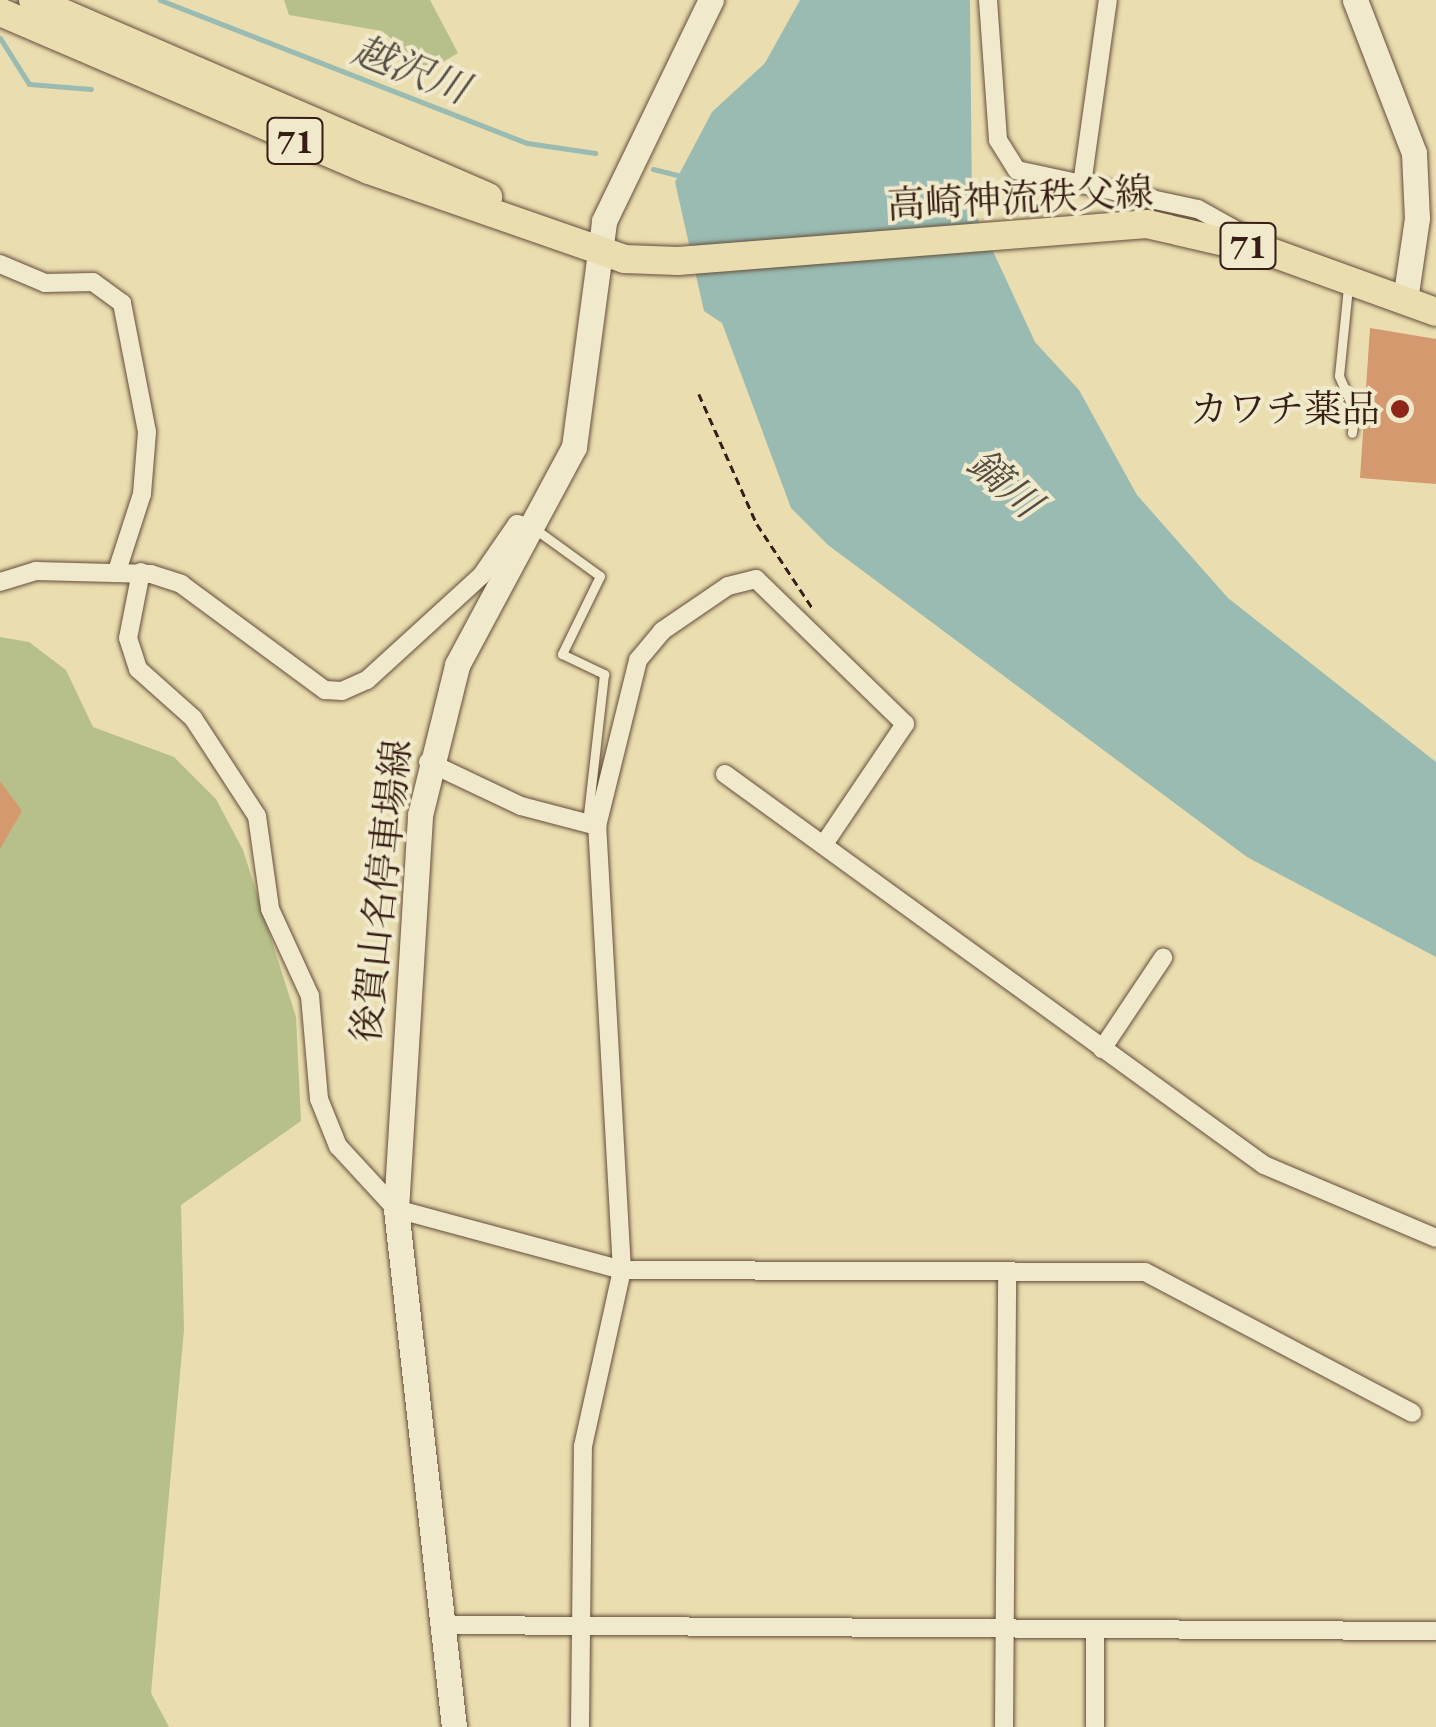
<!DOCTYPE html>
<html>
<head>
<meta charset="utf-8">
<style>
  body { margin:0 }
  #map { position:relative; width:1436px; height:1727px; overflow:hidden; background:#eaddaf; font-family:"EB Garamond","Noto Serif JP",serif }
  div>[style] { position:absolute }
  .green>* { inset:0; background:#b7c08a }
  .water>* { inset:0; background:#99bbb2 }
  .stream>* { height:5px; margin:-2.5px; padding:0 2.5px; transform-origin:2.5px; border-radius:2.5px; background:#99bbb2 }
  .building>* { inset:0; background:#d4996e }
  .path>* { height:2.5px; margin-top:-1.25px; transform-origin:0; background:repeating-linear-gradient(90deg,#371e14 0 8px,transparent 0 13px) }
  .roads { filter:drop-shadow(0 0 2px #644e3b) drop-shadow(0 0 2px #644e3b) }
  .lane>* { height:9px; margin:-4.5px; padding:0 4.5px; transform-origin:4.5px; border-radius:4.5px; background:#f1e9cb }
  .street>* { height:18px; margin:-9px; padding:0 9px; transform-origin:9px; border-radius:9px; background:#f1e9cb }
  .secondary>* { height:25px; margin:-12.5px; padding:0 12.5px; transform-origin:12.5px; border-radius:12.5px; background:#f1e9cb }
  .primary>* { height:28px; margin:-14px; padding:0 14px; transform-origin:14px; border-radius:14px; background:#eaddaf }
  .dots>* { width:28px; height:28px; translate:-50% -50%; box-sizing:border-box; border:5px solid #f1e9cb; border-radius:50% }
  span { translate:-50% -50%; white-space:nowrap; text-align:center; line-height:1.15; -webkit-text-stroke:8px #f1e9cb; paint-order:stroke }
  .shield-label span { padding:2px 8px; background:#f1e9cb; border:2px solid; border-radius:8px; -webkit-text-stroke-width:0 }
  .shield-label { font-size:35px; color:#371e14; font-weight:700 }
  .street-label { font-size:38px; color:#371e14 }
  .poi-label { font-size:38px; color:#371e14 }
  .right { translate:-100% -50%; text-align:right }
  .water-label { font-size:40px; color:#544d43; font-style:italic }
</style>
</head>
<body>
<div id="map">
  <div class="green">
    <i style="clip-path:polygon(284px 0,430px 0,458px 53px,429px 70px,382px 31px,289px 15px)"></i>
    <i style="clip-path:polygon(0 637px,29px 642px,66px 670px,93px 727px,174px 757px,216px 799px,243px 850px,296px 1017px,301px 1121px,181px 1205px,184px 1330px,151px 1693px,169px 1727px,0 1727px)"></i>
  </div>
  <div class="water">
    <i style="clip-path:polygon(800px 0,970px 0,972px 206px,1035px 342px,1079px 390px,1137px 495px,1228px 598px,1436px 762px,1436px 957px,1247px 857px,828px 545px,791px 508px,722px 323px,704px 311px,675px 182px,712px 112px,765px 63px)"></i>
  </div>
  <div class="stream">
    <i style="left:160px;top:0;width:394px;rotate:21.3deg"></i>
    <i style="left:527px;top:143px;width:69px;rotate:8.4deg"></i>
    <i style="left:0;top:38px;width:54px;rotate:57.8deg"></i>
    <i style="left:29px;top:84px;width:62px;rotate:4.6deg"></i>
    <i style="left:653px;top:169px;width:32px;rotate:14deg"></i>
  </div>
  <div class="building">
    <i style="clip-path:polygon(1370px 328px,1436px 339px,1436px 484px,1360px 478px)"></i>
    <i style="clip-path:polygon(0 781px,22px 811px,0 849px)"></i>
  </div>
  <div class="path">
    <i style="left:699px;top:394px;width:142px;rotate:66deg"></i>
    <i style="left:757px;top:524px;width:102px;rotate:56.6deg"></i>
  </div>
  <div class="roads">
    <div class="lane">
      <i style="left:1348px;top:287px;width:89px;rotate:95.8deg"></i>
      <i style="left:1339px;top:376px;width:40px;rotate:66.6deg"></i>
      <i style="left:1355px;top:413px;width:20px;rotate:99deg"></i>
      <i style="left:535px;top:529px;width:80px;rotate:35.9deg"></i>
      <i style="left:600px;top:576px;width:87px;rotate:116deg"></i>
      <i style="left:562px;top:654px;width:47px;rotate:25.5deg"></i>
      <i style="left:604px;top:674px;width:151px;rotate:96.5deg"></i>
    </div>
    <div class="street">
      <i style="left:988px;top:0;width:140px;rotate:85.9deg"></i>
      <i style="left:998px;top:140px;width:36px;rotate:58deg"></i>
      <i style="left:1017px;top:170px;width:185px;rotate:12.2deg"></i>
      <i style="left:1198px;top:209px;width:76px;rotate:29.3deg"></i>
      <i style="left:1082px;top:184px;width:186px;rotate:-82deg"></i>
      <i style="left:0;top:264px;width:49px;rotate:22.9deg"></i>
      <i style="left:45px;top:283px;width:48px;rotate:-1.2deg"></i>
      <i style="left:93px;top:282px;width:36px;rotate:36deg"></i>
      <i style="left:122px;top:303px;width:131px;rotate:79deg"></i>
      <i style="left:147px;top:432px;width:62px;rotate:94.6deg"></i>
      <i style="left:142px;top:494px;width:81px;rotate:108deg"></i>
      <i style="left:141px;top:572px;width:67px;rotate:101.1deg"></i>
      <i style="left:128px;top:638px;width:33px;rotate:72deg"></i>
      <i style="left:138px;top:669px;width:74px;rotate:41.7deg"></i>
      <i style="left:193px;top:718px;width:117px;rotate:56.9deg"></i>
      <i style="left:257px;top:816px;width:94px;rotate:82deg"></i>
      <i style="left:270px;top:909px;width:96px;rotate:65.3deg"></i>
      <i style="left:310px;top:996px;width:103px;rotate:85deg"></i>
      <i style="left:319px;top:1099px;width:51px;rotate:68deg"></i>
      <i style="left:338px;top:1146px;width:86px;rotate:47.4deg"></i>
      <i style="left:396px;top:1209px;width:234px;rotate:15.1deg"></i>
      <i style="left:622px;top:1270px;width:523px;rotate:0.22deg"></i>
      <i style="left:1145px;top:1272px;width:302px;rotate:27.8deg"></i>
      <i style="left:0;top:582px;width:38px;rotate:-17deg"></i>
      <i style="left:36px;top:571px;width:115px;rotate:1.5deg"></i>
      <i style="left:151px;top:574px;width:32px;rotate:18deg"></i>
      <i style="left:181px;top:584px;width:179px;rotate:36.4deg"></i>
      <i style="left:325px;top:690px;width:17px;rotate:3deg"></i>
      <i style="left:342px;top:691px;width:27px;rotate:-24deg"></i>
      <i style="left:367px;top:680px;width:154px;rotate:-42.4deg"></i>
      <i style="left:481px;top:576px;width:63px;rotate:-55.3deg"></i>
      <i style="left:517px;top:524px;width:19px;rotate:16deg"></i>
      <i style="left:428px;top:762px;width:103px;rotate:25.3deg"></i>
      <i style="left:521px;top:806px;width:79px;rotate:14.7deg"></i>
      <i style="left:725px;top:774px;width:666px;rotate:35.96deg"></i>
      <i style="left:1264px;top:1165px;width:187px;rotate:23deg"></i>
      <i style="left:1102px;top:1049px;width:110px;rotate:-56.2deg"></i>
      <i style="left:442px;top:1625px;width:994px;rotate:0.35deg"></i>
      <i style="left:580px;top:1727px;width:281px;rotate:-89.4deg"></i>
      <i style="left:583px;top:1446px;width:180px;rotate:-77.5deg"></i>
      <i style="left:622px;top:1270px;width:445px;rotate:-93.2deg"></i>
      <i style="left:597px;top:826px;width:171px;rotate:-76.1deg"></i>
      <i style="left:638px;top:660px;width:38px;rotate:-50deg"></i>
      <i style="left:662px;top:631px;width:80px;rotate:-34.3deg"></i>
      <i style="left:728px;top:586px;width:29px;rotate:-14deg"></i>
      <i style="left:756px;top:579px;width:208px;rotate:44.2deg"></i>
      <i style="left:905px;top:724px;width:145px;rotate:124deg"></i>
      <i style="left:1004px;top:1727px;width:455px;rotate:-89.6deg"></i>
      <i style="left:1095px;top:1727px;width:95px;rotate:-90deg"></i>
    </div>
    <div class="secondary">
      <i style="left:1355px;top:0;width:164px;rotate:68.9deg"></i>
      <i style="left:1414px;top:153px;width:65px;rotate:87.4deg"></i>
      <i style="left:1417px;top:218px;width:83px;rotate:98.3deg"></i>
      <i style="left:454px;top:1727px;width:521px;rotate:-96.39deg"></i>
      <i style="left:396px;top:1209px;width:395px;rotate:-86.5deg"></i>
      <i style="left:420px;top:815px;width:154px;rotate:-76.1deg"></i>
      <i style="left:457px;top:665px;width:247px;rotate:-61.8deg"></i>
      <i style="left:574px;top:447px;width:228px;rotate:-82.4deg"></i>
      <i style="left:604px;top:221px;width:246px;rotate:-64.2deg"></i>
    </div>
    <div class="primary">
      <i style="left:33px;top:0;width:496px;rotate:23.4deg"></i>
      <i style="left:0;top:12px;width:401px;rotate:23.2deg"></i>
      <i style="left:369px;top:170px;width:270px;rotate:19.2deg"></i>
      <i style="left:624px;top:259px;width:54px;rotate:2.1deg"></i>
      <i style="left:678px;top:261px;width:470px;rotate:-4.5deg"></i>
      <i style="left:1147px;top:224px;width:129px;rotate:13deg"></i>
      <i style="left:1273px;top:253px;width:173px;rotate:19.9deg"></i>
    </div>
  </div>
  <div class="dots">
    <i style="left:1400px;top:409px;background:#8f2418"></i>
  </div>
  <div class="shield-label">
    <span style="left:295px;top:141px">71</span>
    <span style="left:1248px;top:246px">71</span>
  </div>
  <div class="street-label">
    <span style="left:1020px;top:198px;rotate:-3deg">高崎神流秩父線</span>
    <span style="left:381px;top:891px;rotate:-84deg">後賀山名停車場線</span>
  </div>
  <div class="poi-label">
    <span class="right" style="left:1380px;top:409px">カワチ薬品</span>
  </div>
  <div class="water-label">
    <span style="left:411px;top:69px;rotate:21deg">越沢川</span>
    <span style="left:1005px;top:483px;rotate:41deg">鏑川</span>
  </div>
</div>
</body>
</html>
